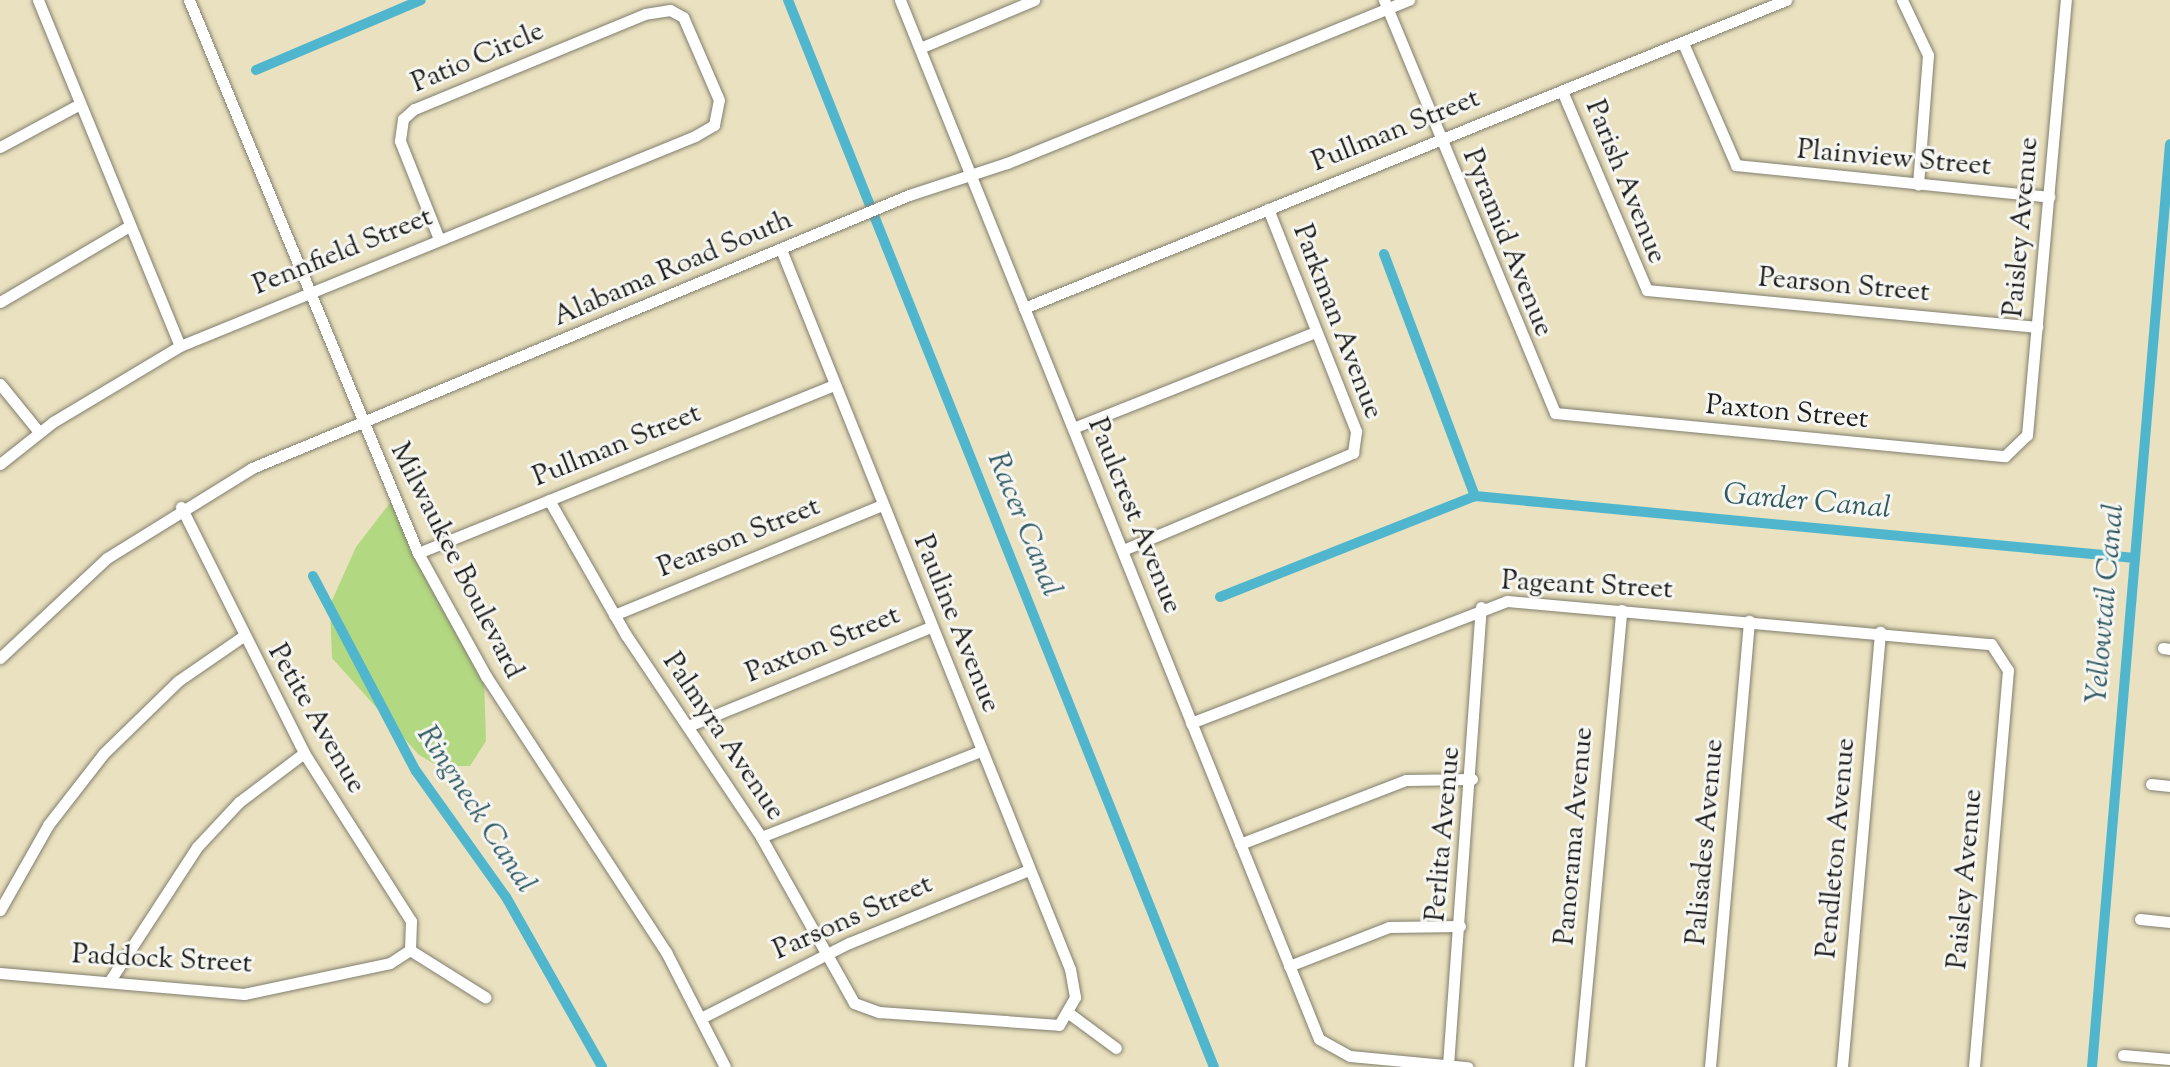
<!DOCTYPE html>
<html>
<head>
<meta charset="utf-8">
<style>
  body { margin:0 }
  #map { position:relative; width:2170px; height:1067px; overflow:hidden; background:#e9e1bf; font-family:"Sorts Mill Goudy",serif }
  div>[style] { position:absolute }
  .green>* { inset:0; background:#b2d881 }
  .canal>* { height:10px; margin:-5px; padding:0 5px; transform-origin:5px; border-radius:5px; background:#50b6ce }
  .roads { filter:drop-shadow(0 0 2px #827e6e) drop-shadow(0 0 2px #827e6e) }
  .minor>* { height:11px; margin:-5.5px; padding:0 5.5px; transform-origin:5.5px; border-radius:5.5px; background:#fff }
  span { translate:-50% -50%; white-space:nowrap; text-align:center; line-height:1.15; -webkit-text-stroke:6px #f6f6f2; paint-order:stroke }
  .street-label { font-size:28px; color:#1c1c1c }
  .water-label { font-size:30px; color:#315a63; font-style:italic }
</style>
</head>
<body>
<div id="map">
  <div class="green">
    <i style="clip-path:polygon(393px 499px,484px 677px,486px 741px,470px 766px,438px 766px,419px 755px,332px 658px,330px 605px,356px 547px)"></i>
  </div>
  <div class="canal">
    <i style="left:788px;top:0;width:1149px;rotate:68.24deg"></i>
    <i style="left:256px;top:70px;width:179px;rotate:-23deg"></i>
    <i style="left:1384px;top:254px;width:259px;rotate:69.4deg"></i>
    <i style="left:313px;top:576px;width:221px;rotate:62.2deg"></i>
    <i style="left:416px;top:771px;width:155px;rotate:54.5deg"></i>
    <i style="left:506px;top:897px;width:195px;rotate:60.5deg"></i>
    <i style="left:1220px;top:597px;width:274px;rotate:-21.6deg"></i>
    <i style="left:1475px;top:496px;width:663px;rotate:5.37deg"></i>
    <i style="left:2092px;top:1067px;width:926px;rotate:-85.17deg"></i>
  </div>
  <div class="roads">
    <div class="minor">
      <i style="left:38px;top:0;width:374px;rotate:67.7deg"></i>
      <i style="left:189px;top:0;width:599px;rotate:67.51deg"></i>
      <i style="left:418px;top:553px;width:141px;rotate:61.1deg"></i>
      <i style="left:486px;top:676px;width:330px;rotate:56.9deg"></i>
      <i style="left:666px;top:952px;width:129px;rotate:62.8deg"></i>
      <i style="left:900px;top:0;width:1120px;rotate:68.04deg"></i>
      <i style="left:1319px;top:1039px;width:35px;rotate:29deg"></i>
      <i style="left:1350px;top:1056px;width:118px;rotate:5.4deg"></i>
      <i style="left:1384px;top:0;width:447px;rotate:67.5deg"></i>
      <i style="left:1555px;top:413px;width:452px;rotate:5.5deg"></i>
      <i style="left:2005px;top:456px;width:30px;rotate:-44deg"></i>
      <i style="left:2027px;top:435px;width:437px;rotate:-84.9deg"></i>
      <i style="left:1902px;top:0;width:61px;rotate:64.7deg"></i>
      <i style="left:1928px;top:55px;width:130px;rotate:94.4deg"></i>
      <i style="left:1683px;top:43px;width:133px;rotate:66.5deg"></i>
      <i style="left:1736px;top:165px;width:315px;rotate:5.8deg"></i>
      <i style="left:920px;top:48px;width:124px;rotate:-22.8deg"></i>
      <i style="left:1562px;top:91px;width:216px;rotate:66.9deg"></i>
      <i style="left:1647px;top:290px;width:392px;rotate:5.4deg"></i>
      <i style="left:0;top:147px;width:91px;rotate:-28.3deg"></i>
      <i style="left:0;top:302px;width:148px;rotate:-30.4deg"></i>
      <i style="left:1024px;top:308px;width:822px;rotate:-22.01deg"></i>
      <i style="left:0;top:384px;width:62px;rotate:50.9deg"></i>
      <i style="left:1073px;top:428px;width:261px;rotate:-21.6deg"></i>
      <i style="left:0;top:464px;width:68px;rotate:-38.4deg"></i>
      <i style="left:53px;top:422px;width:148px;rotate:-30.9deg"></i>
      <i style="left:180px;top:346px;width:556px;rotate:-22.18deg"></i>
      <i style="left:695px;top:136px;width:22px;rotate:-30deg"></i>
      <i style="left:714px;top:125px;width:25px;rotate:-79deg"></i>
      <i style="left:719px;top:100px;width:90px;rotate:-113.4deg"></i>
      <i style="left:683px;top:17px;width:15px;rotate:-152deg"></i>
      <i style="left:670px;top:10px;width:25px;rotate:171deg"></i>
      <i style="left:645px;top:14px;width:250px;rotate:157.6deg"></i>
      <i style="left:414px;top:109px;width:15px;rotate:138deg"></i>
      <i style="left:403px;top:119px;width:22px;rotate:98deg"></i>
      <i style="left:400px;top:141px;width:105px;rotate:68.3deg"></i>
      <i style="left:549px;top:500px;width:155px;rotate:60.3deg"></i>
      <i style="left:626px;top:635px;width:243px;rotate:56.2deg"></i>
      <i style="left:761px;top:837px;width:190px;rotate:60.7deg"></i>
      <i style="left:854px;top:1003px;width:27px;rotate:20deg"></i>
      <i style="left:879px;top:1012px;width:180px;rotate:4.1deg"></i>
      <i style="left:1059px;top:1025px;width:32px;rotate:-60deg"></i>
      <i style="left:1075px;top:997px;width:28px;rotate:-100deg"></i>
      <i style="left:1070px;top:969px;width:773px;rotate:-111.88deg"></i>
      <i style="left:181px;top:507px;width:275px;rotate:63.4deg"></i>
      <i style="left:304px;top:753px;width:199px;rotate:57.5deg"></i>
      <i style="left:411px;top:921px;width:29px;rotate:92deg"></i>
      <i style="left:1123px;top:550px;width:250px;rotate:-22.9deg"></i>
      <i style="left:1353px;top:453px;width:22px;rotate:-82deg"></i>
      <i style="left:1356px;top:431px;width:239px;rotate:-111.6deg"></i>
      <i style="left:418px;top:553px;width:449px;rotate:-22deg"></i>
      <i style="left:614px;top:615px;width:290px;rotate:-22.3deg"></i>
      <i style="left:2163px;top:648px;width:7px;rotate:8deg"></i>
      <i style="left:0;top:658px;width:146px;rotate:-43.1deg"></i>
      <i style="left:107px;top:558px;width:171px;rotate:-31.8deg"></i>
      <i style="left:252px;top:468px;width:711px;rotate:-22.56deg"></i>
      <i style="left:909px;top:195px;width:103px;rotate:-18.1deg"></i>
      <i style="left:1007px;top:163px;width:434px;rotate:-22.1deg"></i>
      <i style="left:1191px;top:723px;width:339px;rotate:-21.1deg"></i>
      <i style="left:1507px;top:601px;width:486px;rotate:5.1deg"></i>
      <i style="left:1991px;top:644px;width:31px;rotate:57deg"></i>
      <i style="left:2008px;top:670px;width:398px;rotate:94.9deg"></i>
      <i style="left:688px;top:726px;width:262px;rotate:-22.2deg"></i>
      <i style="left:2151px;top:784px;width:19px;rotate:6deg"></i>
      <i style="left:761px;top:837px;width:236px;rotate:-21.4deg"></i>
      <i style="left:1240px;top:844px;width:178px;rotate:-21.1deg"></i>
      <i style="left:1406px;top:780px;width:66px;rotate:-0.9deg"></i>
      <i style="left:0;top:910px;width:98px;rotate:-60.5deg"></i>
      <i style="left:48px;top:825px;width:91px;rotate:-52.1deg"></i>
      <i style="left:104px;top:753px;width:103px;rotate:-44.2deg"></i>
      <i style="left:178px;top:681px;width:78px;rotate:-34.5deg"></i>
      <i style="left:2140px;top:919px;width:30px;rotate:6deg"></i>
      <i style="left:410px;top:950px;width:89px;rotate:32.1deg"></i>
      <i style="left:1289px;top:966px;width:107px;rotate:-21.3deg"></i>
      <i style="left:1389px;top:927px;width:71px;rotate:-0.8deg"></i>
      <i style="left:0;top:973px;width:245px;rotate:4.9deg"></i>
      <i style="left:244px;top:994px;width:149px;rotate:-12deg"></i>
      <i style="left:390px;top:963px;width:24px;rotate:-33deg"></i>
      <i style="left:109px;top:982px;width:161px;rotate:-56.9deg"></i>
      <i style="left:197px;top:847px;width:62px;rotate:-47deg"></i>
      <i style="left:239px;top:802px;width:81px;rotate:-37deg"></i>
      <i style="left:1070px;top:1014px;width:57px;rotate:36.5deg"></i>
      <i style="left:701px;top:1018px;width:166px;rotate:-26.9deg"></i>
      <i style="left:849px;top:943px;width:194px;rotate:-22.1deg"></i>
      <i style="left:2123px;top:1055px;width:47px;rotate:4.9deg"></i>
      <i style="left:1448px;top:1065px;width:459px;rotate:-85.9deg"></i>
      <i style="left:1579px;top:1067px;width:459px;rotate:-84.7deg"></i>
      <i style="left:1710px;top:1067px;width:448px;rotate:-85deg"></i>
      <i style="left:1842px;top:1067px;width:437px;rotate:-85deg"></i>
    </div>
  </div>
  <div class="street-label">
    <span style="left:478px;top:58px;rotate:-23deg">Patio Circle</span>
    <span style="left:1396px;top:131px;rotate:-22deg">Pullman Street</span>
    <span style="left:1894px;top:159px;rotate:5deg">Plainview Street</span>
    <span style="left:1625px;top:182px;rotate:68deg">Parish Avenue</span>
    <span style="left:2022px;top:227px;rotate:-85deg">Paisley Avenue</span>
    <span style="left:1507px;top:243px;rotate:68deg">Pyramid Avenue</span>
    <span style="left:343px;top:252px;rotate:-22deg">Pennfield Street</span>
    <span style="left:673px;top:269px;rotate:-23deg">Alabama Road South</span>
    <span style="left:1844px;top:286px;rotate:5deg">Pearson Street</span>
    <span style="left:1337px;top:322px;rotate:69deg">Parkman Avenue</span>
    <span style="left:1787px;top:413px;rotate:5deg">Paxton Street</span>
    <span style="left:617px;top:446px;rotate:-22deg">Pullman Street</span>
    <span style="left:1134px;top:516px;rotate:68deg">Paulcrest Avenue</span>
    <span style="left:739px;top:538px;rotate:-22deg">Pearson Street</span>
    <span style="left:456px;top:561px;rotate:63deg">Milwaukee Boulevard</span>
    <span style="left:1587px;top:586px;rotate:3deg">Pageant Street</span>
    <span style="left:956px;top:624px;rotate:68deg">Pauline Avenue</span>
    <span style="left:823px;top:645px;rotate:-22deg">Paxton Street</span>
    <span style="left:316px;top:719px;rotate:60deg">Petite Avenue</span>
    <span style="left:723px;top:737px;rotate:56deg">Palmyra Avenue</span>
    <span style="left:1444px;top:834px;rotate:-85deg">Perlita Avenue</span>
    <span style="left:1575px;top:836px;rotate:-85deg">Panorama Avenue</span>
    <span style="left:1706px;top:842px;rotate:-85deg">Palisades Avenue</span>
    <span style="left:1837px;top:848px;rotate:-85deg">Pendleton Avenue</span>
    <span style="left:1966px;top:879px;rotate:-85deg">Paisley Avenue</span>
    <span style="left:853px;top:918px;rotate:-24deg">Parsons Street</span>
    <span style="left:162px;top:960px;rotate:3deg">Paddock Street</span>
  </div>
  <div class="water-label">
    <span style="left:1807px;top:503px;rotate:5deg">Garder Canal</span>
    <span style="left:1023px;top:525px;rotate:68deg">Racer Canal</span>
    <span style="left:2107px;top:604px;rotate:-85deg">Yellowtail Canal</span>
    <span style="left:475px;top:810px;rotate:57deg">Ringneck Canal</span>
  </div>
</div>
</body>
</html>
